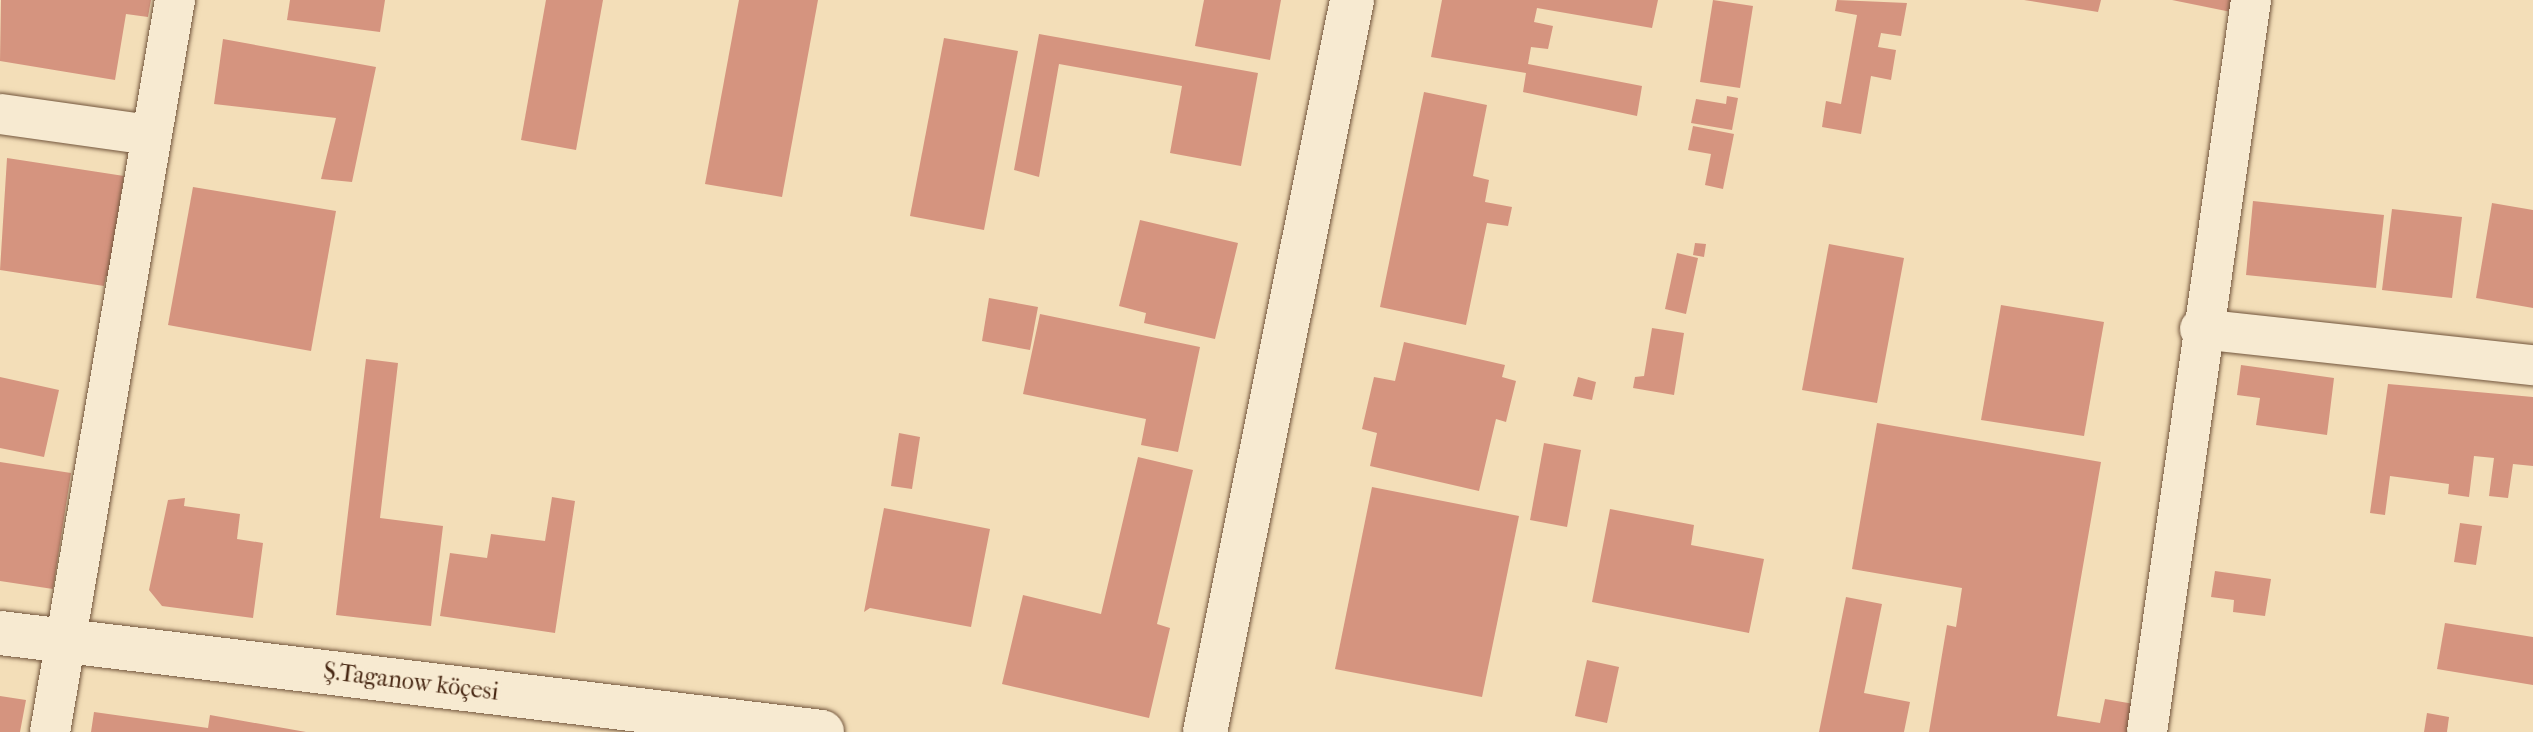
<!DOCTYPE html>
<meta charset="utf-8">
<style>
body{margin:0}
#map{position:relative;width:2533px;height:732px;overflow:hidden;background:#f3deb8;font-family:"IM FELL French Canon",serif}
div>[style]{position:absolute}
[style*='--x']{left:calc(var(--x)*1px);top:calc(var(--y)*1px);width:calc(var(--w)*1px);rotate:calc(var(--a)*1deg)}
.building>*{inset:0;background:#d5947f}
.roads{filter:drop-shadow(0 0 2px #72553c) drop-shadow(0 0 2px #72553c)}
.street>*{height:40px;margin:-20px;padding:0 20px;transform-origin:20px;border-radius:20px;background:#f7ead1}
.secondary>*{height:44px;margin:-22px;padding:0 22px;transform-origin:22px;border-radius:22px;background:#f7ead1}
span{translate:-50% -50%;white-space:nowrap;text-align:center;line-height:1.15;-webkit-text-stroke:6px #f7ead1;paint-order:stroke}
.street-label{font-size:24px;color:#472713}
</style>
<div id="map">
<div class="building">
<div style="clip-path:polygon(1px 0,151px 0,148px 17px,126px 14px,115px 80px,0 61px)"></div>
<div style="clip-path:polygon(290px 0,385px 0,380px 32px,287px 20px)"></div>
<div style="clip-path:polygon(546px 0,603px 0,576px 150px,521px 140px)"></div>
<div style="clip-path:polygon(739px 0,818px 0,782px 197px,705px 184px)"></div>
<div style="clip-path:polygon(1204px 0,1281px 0,1270px 60px,1195px 46px)"></div>
<div style="clip-path:polygon(1442px 0,1658px 0,1652px 28px,1537px 8px,1534px 22px,1553px 26px,1548px 49px,1531px 47px,1528px 64px,1642px 86px,1637px 116px,1523px 92px,1526px 73px,1431px 57px)"></div>
<div style="clip-path:polygon(1713px 0,1753px 6px,1740px 88px,1700px 82px)"></div>
<div style="clip-path:polygon(1837px 0,1907px 3px,1901px 36px,1881px 33px,1878px 47px,1896px 50px,1891px 80px,1871px 76px,1861px 134px,1822px 127px,1826px 101px,1841px 104px,1857px 15px,1835px 11px)"></div>
<div style="clip-path:polygon(2024px 0,2101px 0,2098px 12px)"></div>
<div style="clip-path:polygon(2172px 0,2233px 0,2231px 12px)"></div>
<div style="clip-path:polygon(1039px 34px,1258px 73px,1241px 166px,1170px 153px,1182px 86px,1059px 64px,1039px 177px,1014px 170px)"></div>
<div style="clip-path:polygon(944px 38px,1018px 51px,984px 230px,910px 216px)"></div>
<div style="clip-path:polygon(223px 39px,376px 67px,352px 182px,321px 179px,336px 118px,214px 104px)"></div>
<div style="clip-path:polygon(1424px 92px,1487px 105px,1473px 176px,1489px 180px,1485px 202px,1512px 207px,1508px 226px,1487px 223px,1466px 325px,1380px 307px)"></div>
<div style="clip-path:polygon(1727px 96px,1738px 98px,1732px 130px,1691px 123px,1696px 99px,1726px 104px)"></div>
<div style="clip-path:polygon(1693px 126px,1734px 134px,1723px 189px,1705px 185px,1711px 154px,1688px 150px)"></div>
<div style="clip-path:polygon(7px 158px,124px 176px,114px 239px,128px 242px,122px 279px,106px 276px,104px 286px,0 270px)"></div>
<div style="clip-path:polygon(193px 187px,336px 211px,311px 351px,168px 325px)"></div>
<div style="clip-path:polygon(2253px 201px,2384px 215px,2376px 288px,2246px 275px)"></div>
<div style="clip-path:polygon(2492px 203px,2533px 210px,2533px 308px,2476px 298px)"></div>
<div style="clip-path:polygon(2392px 209px,2462px 217px,2452px 298px,2382px 290px)"></div>
<div style="clip-path:polygon(1140px 220px,1238px 243px,1215px 339px,1144px 323px,1146px 313px,1119px 306px)"></div>
<div style="clip-path:polygon(1695px 243px,1706px 244px,1704px 257px,1693px 255px)"></div>
<div style="clip-path:polygon(1829px 244px,1904px 258px,1877px 403px,1802px 390px)"></div>
<div style="clip-path:polygon(1677px 253px,1698px 258px,1686px 314px,1665px 309px)"></div>
<div style="clip-path:polygon(989px 298px,1038px 307px,1030px 350px,982px 341px)"></div>
<div style="clip-path:polygon(2001px 305px,2104px 322px,2084px 436px,1981px 420px)"></div>
<div style="clip-path:polygon(1040px 314px,1200px 347px,1178px 452px,1141px 445px,1146px 419px,1023px 394px)"></div>
<div style="clip-path:polygon(1652px 328px,1684px 333px,1674px 395px,1633px 388px,1635px 377px,1644px 376px)"></div>
<div style="clip-path:polygon(1404px 342px,1505px 365px,1502px 377px,1516px 381px,1506px 422px,1496px 419px,1479px 491px,1370px 466px,1377px 433px,1362px 429px,1374px 377px,1395px 381px)"></div>
<div style="clip-path:polygon(366px 359px,398px 363px,380px 518px,443px 526px,431px 626px,336px 615px)"></div>
<div style="clip-path:polygon(2241px 365px,2334px 378px,2327px 435px,2256px 425px,2260px 398px,2237px 395px)"></div>
<div style="clip-path:polygon(0 377px,59px 390px,44px 457px,0 448px)"></div>
<div style="clip-path:polygon(1578px 377px,1596px 382px,1592px 400px,1573px 396px)"></div>
<div style="clip-path:polygon(2388px 384px,2533px 397px,2533px 466px,2513px 464px,2508px 498px,2489px 496px,2494px 458px,2474px 456px,2469px 497px,2448px 494px,2449px 484px,2390px 476px,2385px 515px,2370px 513px)"></div>
<div style="clip-path:polygon(1877px 423px,2101px 462px,2057px 716px,2100px 723px,2105px 699px,2134px 704px,2129px 732px,1929px 732px,1947px 625px,1956px 627px,1962px 588px,1852px 569px)"></div>
<div style="clip-path:polygon(899px 433px,920px 437px,912px 489px,891px 486px)"></div>
<div style="clip-path:polygon(1544px 443px,1581px 450px,1567px 527px,1530px 520px)"></div>
<div style="clip-path:polygon(1138px 457px,1193px 470px,1157px 624px,1170px 628px,1149px 718px,1002px 684px,1023px 595px,1101px 614px)"></div>
<div style="clip-path:polygon(0 462px,71px 473px,53px 589px,0 581px)"></div>
<div style="clip-path:polygon(1372px 487px,1519px 516px,1482px 697px,1335px 669px)"></div>
<div style="clip-path:polygon(552px 497px,575px 501px,555px 633px,440px 616px,450px 553px,487px 558px,491px 534px,545px 541px)"></div>
<div style="clip-path:polygon(185px 498px,184px 506px,240px 514px,237px 539px,263px 543px,253px 618px,162px 606px,149px 590px,168px 500px)"></div>
<div style="clip-path:polygon(884px 508px,990px 529px,971px 627px,870px 608px,864px 612px)"></div>
<div style="clip-path:polygon(1610px 509px,1694px 525px,1691px 545px,1764px 559px,1749px 633px,1592px 602px)"></div>
<div style="clip-path:polygon(2460px 523px,2482px 526px,2476px 565px,2454px 562px)"></div>
<div style="clip-path:polygon(2215px 571px,2271px 579px,2265px 616px,2233px 612px,2234px 600px,2211px 597px)"></div>
<div style="clip-path:polygon(1846px 597px,1882px 604px,1864px 693px,1910px 702px,1904px 732px,1819px 732px)"></div>
<div style="clip-path:polygon(2445px 623px,2533px 637px,2533px 685px,2437px 669px)"></div>
<div style="clip-path:polygon(1587px 660px,1619px 667px,1607px 723px,1575px 716px)"></div>
<div style="clip-path:polygon(0 696px,26px 700px,20px 732px,0 732px)"></div>
<div style="clip-path:polygon(94px 712px,208px 728px,210px 715px,306px 732px,91px 732px)"></div>
<div style="clip-path:polygon(2427px 713px,2449px 717px,2447px 732px,2424px 732px)"></div>
</div>
<div class="roads">
<div class="street">
<div style="--x:0;--y:114;--w:151;--a:8"></div>
<div style="--x:2200;--y:329;--w:335;--a:6.2"></div>
<div style="--x:50;--y:732;--w:743;--a:-80.31"></div>
<div style="--x:2147;--y:732;--w:739;--a:-81.91"></div>
</div>
<div class="secondary">
<div style="--x:0;--y:633;--w:828;--a:6.87"></div>
<div style="--x:1205;--y:732;--w:747;--a:-78.64"></div>
</div>
</div>
<div class="street-label">
<span style="left:411px;top:682px;rotate:7deg">Ş.Taganow köçesi</span>
</div>
</div>
